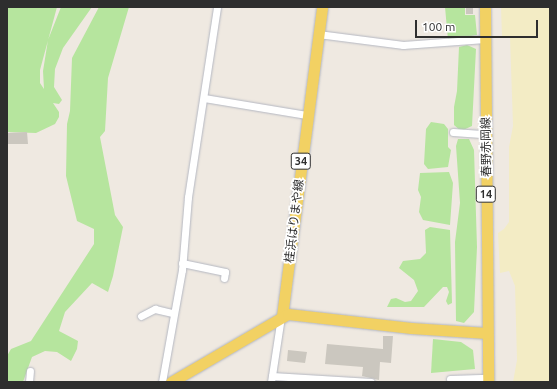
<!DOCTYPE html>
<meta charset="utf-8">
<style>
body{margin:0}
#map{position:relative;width:557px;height:389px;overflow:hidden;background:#efe9e1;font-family:Ubuntu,"Noto Sans JP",sans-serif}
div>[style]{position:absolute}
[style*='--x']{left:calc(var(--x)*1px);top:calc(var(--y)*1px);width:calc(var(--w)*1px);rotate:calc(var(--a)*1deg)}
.green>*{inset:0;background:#b6e59e}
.sand>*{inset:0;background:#f3ecc5}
.building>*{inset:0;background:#cbc7bf}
.roads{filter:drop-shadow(0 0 1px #b4b7c1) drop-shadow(0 0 1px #b4b7c1)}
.minor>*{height:7px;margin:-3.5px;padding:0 3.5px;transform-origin:3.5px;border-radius:3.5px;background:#fff}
.primary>*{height:11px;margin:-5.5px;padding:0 5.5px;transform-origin:5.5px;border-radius:5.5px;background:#f2d163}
span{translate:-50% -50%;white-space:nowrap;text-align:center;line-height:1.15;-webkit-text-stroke:3.5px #fff;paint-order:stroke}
.shield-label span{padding:1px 3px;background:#fff;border:1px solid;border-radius:3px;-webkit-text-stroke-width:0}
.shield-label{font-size:11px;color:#2e2e2e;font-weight:700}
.street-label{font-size:12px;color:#2e2e2e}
.frame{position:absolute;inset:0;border:8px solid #2e2e2e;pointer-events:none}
.scale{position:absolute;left:415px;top:20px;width:123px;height:18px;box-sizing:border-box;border:2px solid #2e2e2e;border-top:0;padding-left:5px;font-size:12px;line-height:14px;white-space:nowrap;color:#2e2e2e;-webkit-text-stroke:3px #fff;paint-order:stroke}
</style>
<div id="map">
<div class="green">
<div style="clip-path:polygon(7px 7px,57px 7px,40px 70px,40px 83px,44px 89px,43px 71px,48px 40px,61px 7px,92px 7px,63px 48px,55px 69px,54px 87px,62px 100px,59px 104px,53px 103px,59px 112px,59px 117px,55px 124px,36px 133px,7px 132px)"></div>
<div style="clip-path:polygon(99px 7px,129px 7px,108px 78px,105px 131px,100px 137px,115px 215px,123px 227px,113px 276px,108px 292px,92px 283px,65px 312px,59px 331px,78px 341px,77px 349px,71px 361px,57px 352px,45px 351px,32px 357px,23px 382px,7px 382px,7px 356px,11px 349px,31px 341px,94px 244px,94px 229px,77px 221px,66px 176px,67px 124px,70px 111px,72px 58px)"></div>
<div style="clip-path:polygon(445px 7px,465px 7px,465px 15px,475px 15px,477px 35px,448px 40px)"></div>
<div style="clip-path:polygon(467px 45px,476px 49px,472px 126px,461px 131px,454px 125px,454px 107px,457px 91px,459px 47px)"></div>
<div style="clip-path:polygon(431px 122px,444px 124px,448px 129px,448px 147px,451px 150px,448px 167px,428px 169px,424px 164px,426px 129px)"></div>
<div style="clip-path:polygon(458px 139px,469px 139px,474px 150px,477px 247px,474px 312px,464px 323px,456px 321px,455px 242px,460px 203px,456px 146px)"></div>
<div style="clip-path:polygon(449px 172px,453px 183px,450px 225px,423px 220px,419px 212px,421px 197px,418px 190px,420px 173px)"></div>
<div style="clip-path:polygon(430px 227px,450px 230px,452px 303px,448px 305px,446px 301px,449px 292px,447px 287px,443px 287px,424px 307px,387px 307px,391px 299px,396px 298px,405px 302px,411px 301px,418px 291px,414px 280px,399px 268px,403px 261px,420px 259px,426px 253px,425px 230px)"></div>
<div style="clip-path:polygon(433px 339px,461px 342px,473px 350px,475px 369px,431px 373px)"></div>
</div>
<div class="sand">
<div style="clip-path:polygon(501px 7px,550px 7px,550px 382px,513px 382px,517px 360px,515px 286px,509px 271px,500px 273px,498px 233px,504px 229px,509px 222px,509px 147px,513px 126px,510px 37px,502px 37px)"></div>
</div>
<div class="building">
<div style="clip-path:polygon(466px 7px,473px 7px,473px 14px,466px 14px)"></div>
<div style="clip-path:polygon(27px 132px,28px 144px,7px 144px,7px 133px)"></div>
<div style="clip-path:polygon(383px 336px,393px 336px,391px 363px,380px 362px,379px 380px,362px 376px,363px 367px,325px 364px,327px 344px,383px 349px)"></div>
<div style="clip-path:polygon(288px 350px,307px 352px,305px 363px,287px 361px)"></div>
</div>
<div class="roads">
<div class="minor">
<div style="--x:318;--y:34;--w:86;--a:7.4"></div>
<div style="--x:403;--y:45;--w:82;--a:-4.2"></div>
<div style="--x:204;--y:98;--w:104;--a:9.4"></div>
<div style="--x:453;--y:132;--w:32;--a:4"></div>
<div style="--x:182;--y:263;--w:44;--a:11.8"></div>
<div style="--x:225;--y:272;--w:6;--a:99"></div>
<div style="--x:141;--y:316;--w:16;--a:-27"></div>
<div style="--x:155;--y:309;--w:18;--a:13"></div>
<div style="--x:272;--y:376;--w:99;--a:3.5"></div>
<div style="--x:450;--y:379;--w:38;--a:-2"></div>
<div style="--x:29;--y:382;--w:11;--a:-85"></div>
<div style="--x:162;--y:382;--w:114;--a:-79.9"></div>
<div style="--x:182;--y:270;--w:73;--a:-85.3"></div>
<div style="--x:188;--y:197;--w:192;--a:-81.3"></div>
<div style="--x:271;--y:382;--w:66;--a:-81.3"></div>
</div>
<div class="primary">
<div style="--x:485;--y:7;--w:375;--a:89.5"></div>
<div style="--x:282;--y:316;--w:312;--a:-82.6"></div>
<div style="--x:171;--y:382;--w:135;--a:-30.2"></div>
<div style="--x:288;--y:314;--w:124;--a:6.5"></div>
<div style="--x:411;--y:328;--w:76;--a:3.8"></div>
</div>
</div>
<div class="shield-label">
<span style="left:301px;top:161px">34</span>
<span style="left:486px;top:194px">14</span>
</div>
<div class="street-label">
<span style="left:486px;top:147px;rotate:-91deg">春野赤岡線</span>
<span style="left:294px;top:221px;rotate:-83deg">桂浜はりまや線</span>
</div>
<div class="frame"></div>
<div class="scale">100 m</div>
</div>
